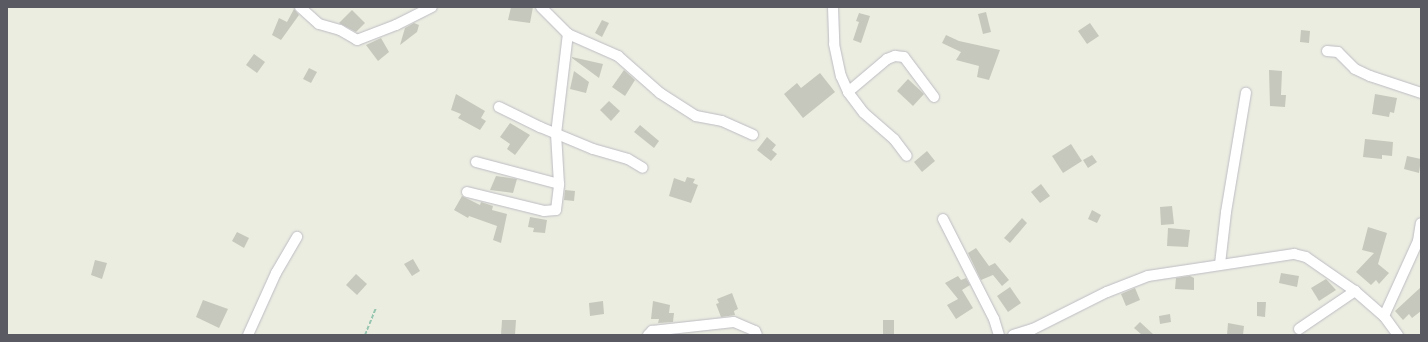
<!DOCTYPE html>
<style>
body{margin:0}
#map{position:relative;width:1428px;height:342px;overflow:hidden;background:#ecede1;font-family:Rubik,sans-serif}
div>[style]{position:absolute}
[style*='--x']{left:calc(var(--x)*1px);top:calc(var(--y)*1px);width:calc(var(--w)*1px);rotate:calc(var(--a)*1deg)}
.building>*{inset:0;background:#c7c8bd}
.path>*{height:2px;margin-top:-1px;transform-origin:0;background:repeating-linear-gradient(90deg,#96c5b0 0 4px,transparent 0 6px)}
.roads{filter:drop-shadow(0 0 1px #bcbcc3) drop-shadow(0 0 1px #bcbcc3)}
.minor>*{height:10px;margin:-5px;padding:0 5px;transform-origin:5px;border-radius:5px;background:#fff}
span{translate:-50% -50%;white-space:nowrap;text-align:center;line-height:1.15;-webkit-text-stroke:3px #fff;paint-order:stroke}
.frame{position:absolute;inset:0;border:8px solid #5a5b62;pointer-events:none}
</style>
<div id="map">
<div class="building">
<div style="clip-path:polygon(511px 7px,533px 7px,530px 23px,508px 20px)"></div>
<div style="clip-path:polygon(294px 9px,299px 15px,281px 40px,272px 35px,279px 18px,287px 22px)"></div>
<div style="clip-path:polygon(352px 10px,365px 23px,356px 32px,339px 23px)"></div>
<div style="clip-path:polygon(986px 12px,991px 32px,983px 34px,978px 14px)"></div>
<div style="clip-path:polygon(859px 13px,870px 16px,861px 43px,853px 40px,859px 22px,856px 21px)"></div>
<div style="clip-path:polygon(602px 20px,609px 23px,602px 37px,595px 33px)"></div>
<div style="clip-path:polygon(414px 23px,419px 25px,417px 32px,400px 45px,405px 28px)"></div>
<div style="clip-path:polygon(1090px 23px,1099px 36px,1087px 44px,1078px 31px)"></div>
<div style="clip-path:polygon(1301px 30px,1310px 31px,1309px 43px,1300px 42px)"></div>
<div style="clip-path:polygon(946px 35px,959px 41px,1000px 50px,989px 80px,977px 77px,979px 66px,956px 60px,961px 52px,942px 43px)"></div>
<div style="clip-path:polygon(381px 38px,389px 52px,378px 61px,366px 45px)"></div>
<div style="clip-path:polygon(254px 54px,265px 62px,257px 73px,246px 65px)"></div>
<div style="clip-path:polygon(572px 57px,603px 64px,599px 78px,572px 58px)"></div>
<div style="clip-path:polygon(309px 68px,317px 72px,311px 83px,303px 79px)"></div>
<div style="clip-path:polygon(624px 70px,635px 80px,625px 96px,612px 87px)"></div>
<div style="clip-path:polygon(1269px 70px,1282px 71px,1281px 95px,1286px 95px,1285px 107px,1270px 106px)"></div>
<div style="clip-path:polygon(574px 71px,589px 82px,586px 93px,570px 89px)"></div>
<div style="clip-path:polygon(820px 73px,835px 92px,803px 118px,784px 94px,797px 83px,801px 88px)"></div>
<div style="clip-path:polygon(908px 79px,924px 94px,913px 106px,897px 91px)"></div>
<div style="clip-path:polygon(456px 94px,485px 111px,481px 118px,486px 121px,480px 130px,458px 118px,461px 114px,451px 110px)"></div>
<div style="clip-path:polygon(1375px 94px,1397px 98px,1394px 113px,1390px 112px,1389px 117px,1372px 114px)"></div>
<div style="clip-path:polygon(609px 101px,620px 111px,611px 121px,600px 110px)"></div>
<div style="clip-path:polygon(510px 123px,530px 135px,515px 155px,507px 149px,510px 144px,500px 137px)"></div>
<div style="clip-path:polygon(640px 125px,659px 141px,654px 148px,634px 132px)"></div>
<div style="clip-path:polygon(767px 137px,776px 145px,772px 150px,777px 154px,771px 161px,757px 150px)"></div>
<div style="clip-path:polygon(1365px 139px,1393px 142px,1392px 156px,1382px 155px,1382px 159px,1363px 157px)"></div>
<div style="clip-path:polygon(1071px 144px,1082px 161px,1063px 173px,1052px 156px)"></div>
<div style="clip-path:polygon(927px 151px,935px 161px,922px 172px,914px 162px)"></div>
<div style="clip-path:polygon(1092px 155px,1097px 162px,1088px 168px,1083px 160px)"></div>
<div style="clip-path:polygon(1407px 156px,1421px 159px,1419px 173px,1404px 169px)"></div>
<div style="clip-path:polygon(496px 176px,517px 179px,513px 193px,490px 190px)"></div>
<div style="clip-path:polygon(687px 177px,695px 179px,693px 183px,698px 185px,691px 203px,669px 196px,674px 178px,685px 182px)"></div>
<div style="clip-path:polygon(1041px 184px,1050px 196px,1040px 203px,1031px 192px)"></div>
<div style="clip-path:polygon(565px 190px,575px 191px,574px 201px,564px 200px)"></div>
<div style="clip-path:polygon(462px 196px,480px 205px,481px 202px,493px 206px,492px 210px,507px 214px,501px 243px,493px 240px,497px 226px,469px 216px,468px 218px,454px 210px)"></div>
<div style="clip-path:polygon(1172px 206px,1174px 224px,1161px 225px,1160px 207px)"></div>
<div style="clip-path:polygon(1092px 210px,1101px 215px,1097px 223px,1088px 219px)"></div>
<div style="clip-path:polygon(530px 217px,547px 220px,545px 233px,533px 232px,534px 228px,528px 227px)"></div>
<div style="clip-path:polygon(1022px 218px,1027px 223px,1010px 243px,1004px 238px)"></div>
<div style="clip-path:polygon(1368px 227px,1387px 233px,1378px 264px,1389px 273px,1379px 284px,1376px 280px,1371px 285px,1356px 272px,1374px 253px,1362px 250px)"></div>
<div style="clip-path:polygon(1168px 228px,1190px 230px,1188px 247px,1167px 246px)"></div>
<div style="clip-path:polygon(237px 232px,249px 238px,244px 248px,232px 241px)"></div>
<div style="clip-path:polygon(976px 248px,989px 266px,995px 263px,1009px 280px,1002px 286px,993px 275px,981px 280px,968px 253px)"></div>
<div style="clip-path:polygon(413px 259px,420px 271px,412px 276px,404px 264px)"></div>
<div style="clip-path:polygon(95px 260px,107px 263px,102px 279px,91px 275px)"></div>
<div style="clip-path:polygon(1281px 273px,1299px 276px,1297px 287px,1279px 283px)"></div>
<div style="clip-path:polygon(356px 274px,367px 284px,357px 295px,346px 285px)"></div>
<div style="clip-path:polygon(958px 276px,961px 280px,966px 278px,970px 285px,962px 290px,973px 308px,956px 319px,947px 305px,958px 299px,945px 283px)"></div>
<div style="clip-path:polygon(1190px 276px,1194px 278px,1194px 290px,1175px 289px,1176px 278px)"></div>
<div style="clip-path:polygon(1326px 279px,1336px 290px,1319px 301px,1311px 288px)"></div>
<div style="clip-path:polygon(1010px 287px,1021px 303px,1008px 312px,997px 296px)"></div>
<div style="clip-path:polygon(1421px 287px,1421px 311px,1412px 318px,1409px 314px,1403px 320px,1395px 311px)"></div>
<div style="clip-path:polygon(1135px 288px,1140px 300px,1126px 306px,1121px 294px)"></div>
<div style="clip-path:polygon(732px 293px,738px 309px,734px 311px,735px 315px,721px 317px,716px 304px,719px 303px,717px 299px)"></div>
<div style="clip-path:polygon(203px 300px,228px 309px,219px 328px,196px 317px)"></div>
<div style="clip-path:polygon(603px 301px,604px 314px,590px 316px,589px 303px)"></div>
<div style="clip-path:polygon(653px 301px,670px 305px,669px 313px,674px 313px,673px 322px,658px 323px,659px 319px,651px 319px)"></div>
<div style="clip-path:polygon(1257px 302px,1266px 302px,1265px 317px,1257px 316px)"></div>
<div style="clip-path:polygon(1170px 314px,1171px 322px,1160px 324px,1159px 316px)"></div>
<div style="clip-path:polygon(502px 320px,516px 320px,515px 335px,501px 335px)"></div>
<div style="clip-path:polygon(883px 320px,894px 320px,894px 335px,883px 335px)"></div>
<div style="clip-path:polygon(1140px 322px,1154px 335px,1142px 335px,1134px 328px)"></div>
<div style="clip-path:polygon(1228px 323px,1244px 326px,1243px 335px,1227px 335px)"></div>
</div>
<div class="path">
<div style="--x:365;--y:335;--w:29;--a:-68"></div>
</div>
<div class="roads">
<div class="minor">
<div style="--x:300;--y:7;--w:25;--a:42"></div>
<div style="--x:319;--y:24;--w:22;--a:16"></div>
<div style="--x:340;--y:30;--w:20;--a:30"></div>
<div style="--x:357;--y:40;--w:42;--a:-21"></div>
<div style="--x:396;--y:25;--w:40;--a:-26.6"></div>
<div style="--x:541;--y:7;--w:38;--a:45"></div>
<div style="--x:568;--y:34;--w:55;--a:23.7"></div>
<div style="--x:618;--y:56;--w:56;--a:41.4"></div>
<div style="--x:660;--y:93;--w:43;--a:32.6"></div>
<div style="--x:696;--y:116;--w:26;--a:11"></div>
<div style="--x:722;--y:121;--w:34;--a:24"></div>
<div style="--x:833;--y:7;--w:37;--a:88"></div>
<div style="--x:834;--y:44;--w:33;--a:78"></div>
<div style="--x:841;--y:76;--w:17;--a:66"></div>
<div style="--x:848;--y:92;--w:26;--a:53"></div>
<div style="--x:864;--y:113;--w:40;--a:41"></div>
<div style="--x:894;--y:139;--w:21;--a:53"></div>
<div style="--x:1327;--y:51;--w:11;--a:5"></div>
<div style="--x:1338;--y:52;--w:24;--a:45"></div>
<div style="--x:1355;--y:69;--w:17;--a:25"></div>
<div style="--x:1370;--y:76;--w:54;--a:18.4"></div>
<div style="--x:848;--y:92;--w:51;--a:-40.2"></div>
<div style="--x:887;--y:59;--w:9;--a:-21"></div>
<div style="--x:895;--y:56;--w:9;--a:6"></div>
<div style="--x:904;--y:57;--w:50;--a:53.1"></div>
<div style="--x:499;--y:107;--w:46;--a:26"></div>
<div style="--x:540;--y:127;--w:57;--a:22.5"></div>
<div style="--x:593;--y:149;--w:36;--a:16"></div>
<div style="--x:628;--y:159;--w:17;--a:31"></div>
<div style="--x:476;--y:162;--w:86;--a:14.8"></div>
<div style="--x:467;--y:192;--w:79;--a:13.9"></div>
<div style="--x:544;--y:211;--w:12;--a:-5"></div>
<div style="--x:556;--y:210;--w:26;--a:-83"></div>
<div style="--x:559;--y:184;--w:50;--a:-93.4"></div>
<div style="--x:556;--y:134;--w:101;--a:-83.2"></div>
<div style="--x:943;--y:219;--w:112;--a:63"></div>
<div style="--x:994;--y:319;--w:17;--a:73"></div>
<div style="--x:1220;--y:264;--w:52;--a:-83.4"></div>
<div style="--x:1226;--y:212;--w:121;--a:-80.5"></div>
<div style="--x:1384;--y:316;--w:82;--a:-65.6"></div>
<div style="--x:1418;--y:241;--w:18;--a:-81"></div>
<div style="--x:1299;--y:329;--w:68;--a:-34.2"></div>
<div style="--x:248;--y:335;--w:68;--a:-65.7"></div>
<div style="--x:276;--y:273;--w:42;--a:-59.7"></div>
<div style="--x:648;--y:335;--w:6;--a:-45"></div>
<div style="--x:652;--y:331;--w:82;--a:-6.3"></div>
<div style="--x:734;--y:322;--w:23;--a:23"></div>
<div style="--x:755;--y:331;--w:4;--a:63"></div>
<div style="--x:1013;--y:335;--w:21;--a:-17"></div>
<div style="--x:1033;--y:329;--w:83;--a:-26.6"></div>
<div style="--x:1107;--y:292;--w:44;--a:-21.3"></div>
<div style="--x:1148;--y:276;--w:148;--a:-8.6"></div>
<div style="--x:1294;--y:254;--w:12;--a:14"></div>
<div style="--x:1306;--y:257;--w:60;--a:34.8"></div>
<div style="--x:1355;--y:291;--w:38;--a:41"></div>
<div style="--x:1384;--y:316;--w:24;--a:54"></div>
</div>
</div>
<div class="frame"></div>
</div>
